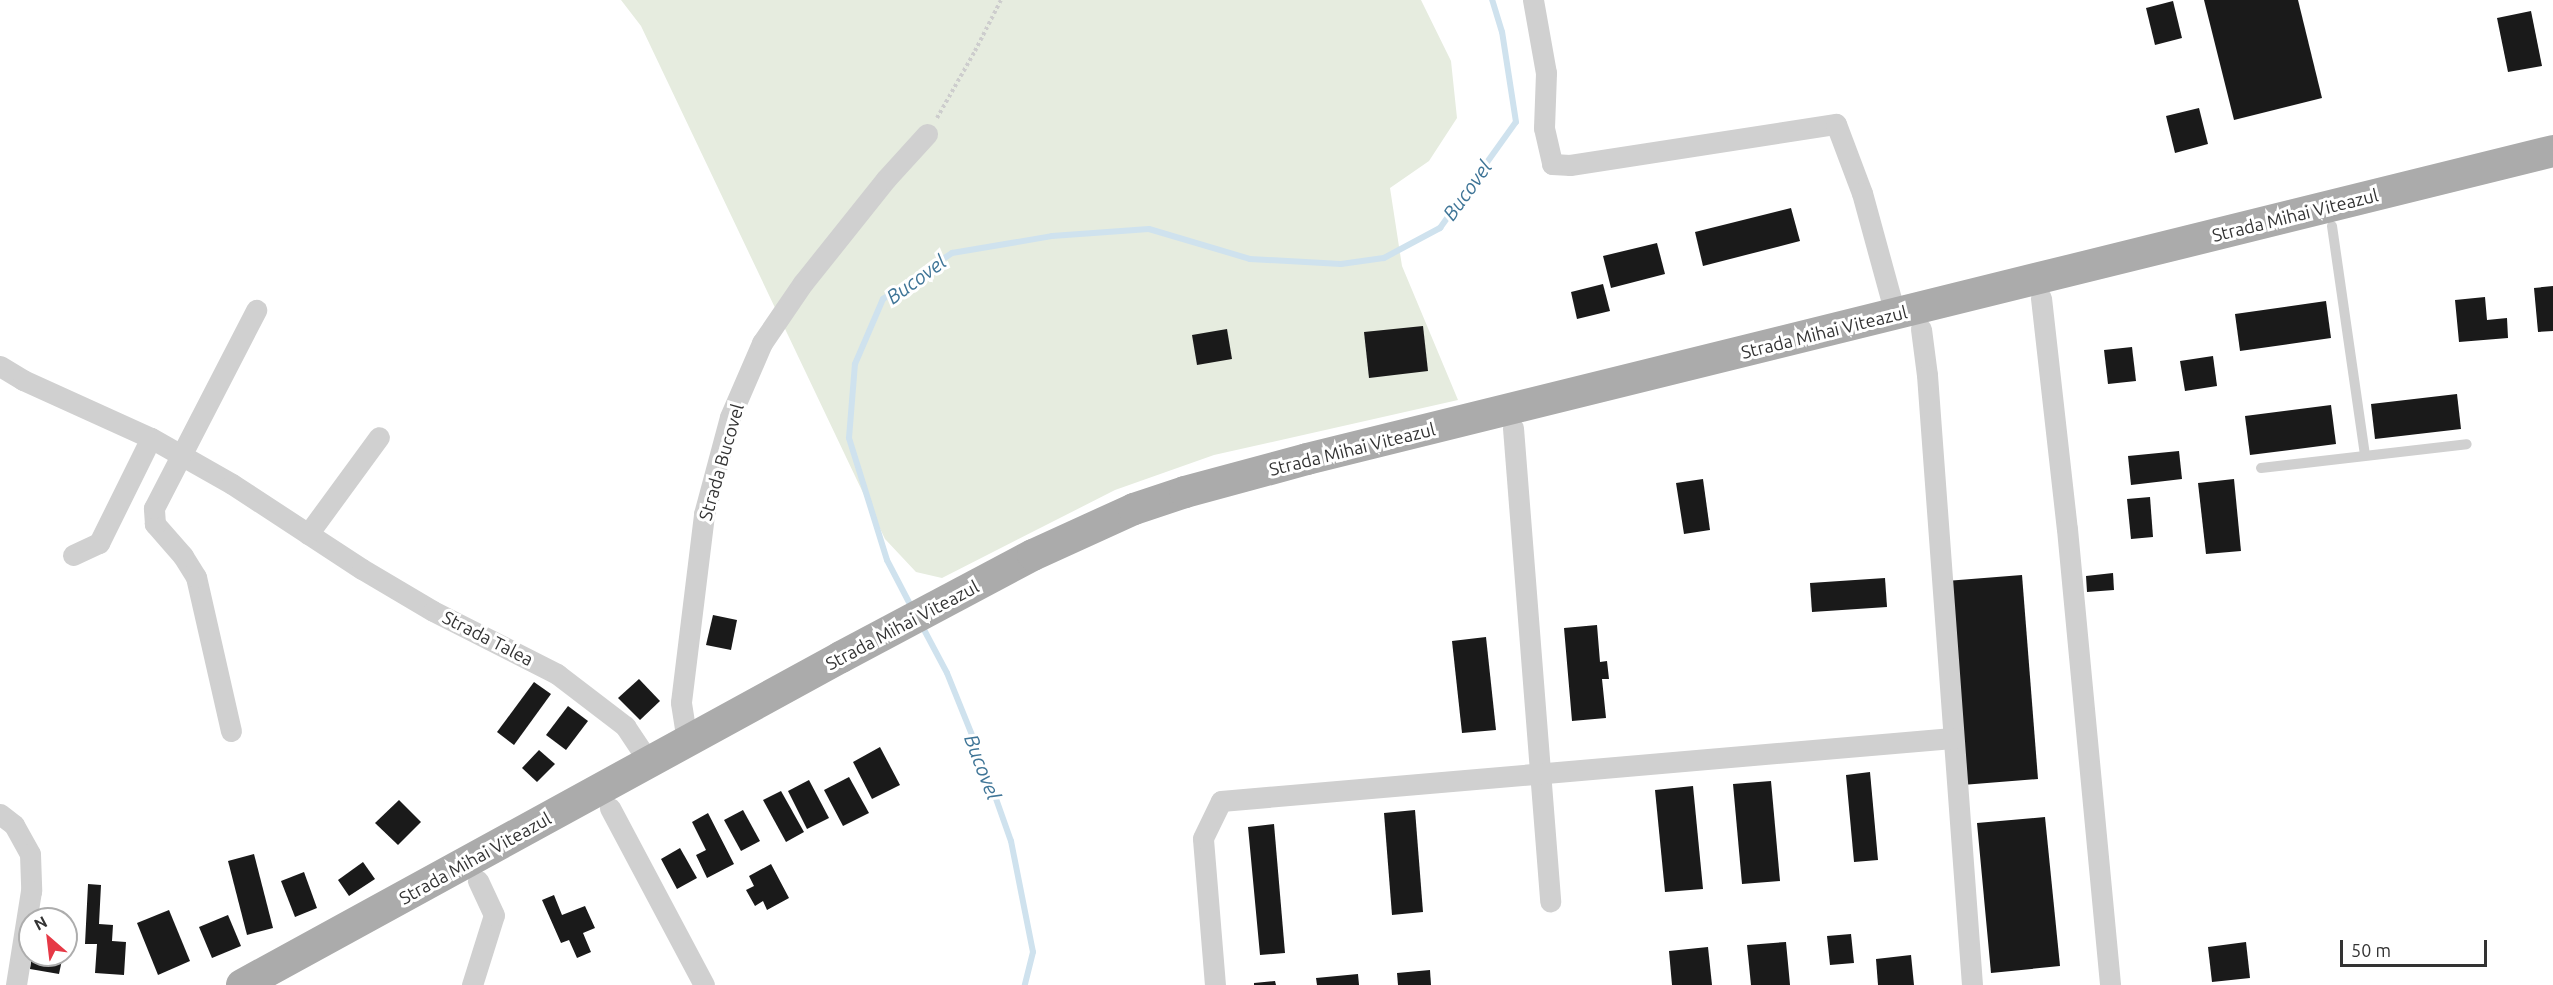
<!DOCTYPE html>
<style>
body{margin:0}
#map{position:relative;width:2553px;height:985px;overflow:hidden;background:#fff;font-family:Ubuntu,sans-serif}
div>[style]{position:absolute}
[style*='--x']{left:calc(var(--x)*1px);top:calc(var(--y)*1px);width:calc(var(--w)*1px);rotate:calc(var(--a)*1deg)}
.green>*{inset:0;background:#e6ecdf}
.stream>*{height:6px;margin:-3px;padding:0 3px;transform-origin:3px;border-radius:3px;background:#cfe2ee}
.building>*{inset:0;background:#1a1a1a}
.path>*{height:4px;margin-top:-2px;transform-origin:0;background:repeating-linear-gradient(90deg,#cdcdcd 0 3px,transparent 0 6px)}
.lane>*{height:10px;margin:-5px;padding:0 5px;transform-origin:5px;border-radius:5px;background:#d0d0d0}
.street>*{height:21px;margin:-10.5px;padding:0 10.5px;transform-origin:10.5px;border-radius:10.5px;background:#d0d0d0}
.primary>*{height:32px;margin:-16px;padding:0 16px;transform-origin:16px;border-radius:16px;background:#ababab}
span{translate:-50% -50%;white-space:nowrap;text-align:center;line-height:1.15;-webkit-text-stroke:6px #fff;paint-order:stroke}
.street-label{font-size:18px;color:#333}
.water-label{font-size:20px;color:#3f7597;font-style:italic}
.north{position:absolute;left:18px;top:907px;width:60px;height:60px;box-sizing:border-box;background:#fff;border:2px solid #adadad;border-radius:50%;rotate:332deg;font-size:16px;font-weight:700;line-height:24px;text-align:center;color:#333}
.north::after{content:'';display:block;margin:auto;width:21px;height:27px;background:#e63946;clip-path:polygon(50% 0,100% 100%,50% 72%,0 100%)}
.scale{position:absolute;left:2340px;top:940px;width:147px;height:27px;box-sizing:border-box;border:3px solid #333;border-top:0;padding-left:8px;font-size:18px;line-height:21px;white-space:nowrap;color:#333;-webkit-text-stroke:4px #fff;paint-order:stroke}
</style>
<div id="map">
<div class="green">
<div style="clip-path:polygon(621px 0,1421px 0,1451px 61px,1457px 118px,1429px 161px,1390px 188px,1402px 266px,1458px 400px,1214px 455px,1115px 490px,942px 578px,916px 572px,885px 539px,641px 26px)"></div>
</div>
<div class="stream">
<div style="--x:913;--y:610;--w:56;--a:-117.5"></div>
<div style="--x:887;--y:560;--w:128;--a:-107.3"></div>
<div style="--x:849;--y:438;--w:74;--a:-85.4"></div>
<div style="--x:855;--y:364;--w:71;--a:-66.7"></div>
<div style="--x:883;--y:299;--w:83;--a:-33.7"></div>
<div style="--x:952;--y:253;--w:101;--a:-9.6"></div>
<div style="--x:1052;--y:236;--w:97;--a:-4.1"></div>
<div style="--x:1149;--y:229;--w:105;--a:16.5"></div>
<div style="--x:1250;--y:259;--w:91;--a:3.1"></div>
<div style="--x:1341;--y:264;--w:43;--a:-7.9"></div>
<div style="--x:1384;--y:258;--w:64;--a:-28.2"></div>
<div style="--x:1440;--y:228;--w:130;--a:-54.4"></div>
<div style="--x:1516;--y:122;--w:91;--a:-98.8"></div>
<div style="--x:1502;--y:32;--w:34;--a:-107"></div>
<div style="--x:921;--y:624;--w:55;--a:62"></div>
<div style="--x:947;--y:673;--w:96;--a:68"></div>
<div style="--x:983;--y:762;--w:84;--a:70.5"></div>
<div style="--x:1011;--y:841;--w:113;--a:78.8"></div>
<div style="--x:1033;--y:952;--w:34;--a:104"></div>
</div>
<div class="building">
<div style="clip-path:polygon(2204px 0,2298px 0,2322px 98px,2234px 120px)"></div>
<div style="clip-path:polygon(2173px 1px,2182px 38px,2155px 45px,2146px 8px)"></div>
<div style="clip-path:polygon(2531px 11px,2542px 66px,2508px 72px,2497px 18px)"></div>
<div style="clip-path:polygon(2199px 108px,2208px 144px,2175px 153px,2166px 116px)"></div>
<div style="clip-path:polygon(1791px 208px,1800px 241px,1703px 266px,1695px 232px)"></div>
<div style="clip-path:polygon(1657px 243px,1665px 274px,1611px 288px,1603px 256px)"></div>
<div style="clip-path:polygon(1603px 284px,1610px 311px,1577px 319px,1571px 292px)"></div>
<div style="clip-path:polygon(2553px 286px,2553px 331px,2538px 332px,2534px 288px)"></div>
<div style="clip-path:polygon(2485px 297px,2487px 320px,2507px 318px,2508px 338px,2459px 342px,2455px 300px)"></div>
<div style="clip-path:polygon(2326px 301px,2331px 338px,2240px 351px,2235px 314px)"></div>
<div style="clip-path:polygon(1423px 326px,1428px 371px,1369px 378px,1364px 332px)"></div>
<div style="clip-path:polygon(1227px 329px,1232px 359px,1197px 365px,1192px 335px)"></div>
<div style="clip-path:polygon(2132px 347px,2136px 381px,2108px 384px,2104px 350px)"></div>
<div style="clip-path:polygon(2213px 356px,2217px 386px,2185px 391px,2180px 361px)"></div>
<div style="clip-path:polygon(2457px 394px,2461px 429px,2375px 439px,2371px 404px)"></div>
<div style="clip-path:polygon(2331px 405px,2336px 444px,2250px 455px,2245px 416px)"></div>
<div style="clip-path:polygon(2179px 451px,2182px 479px,2131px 485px,2128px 456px)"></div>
<div style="clip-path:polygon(1703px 479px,1710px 530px,1684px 534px,1676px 483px)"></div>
<div style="clip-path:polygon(2234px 479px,2241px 551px,2206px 554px,2198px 483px)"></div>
<div style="clip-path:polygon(2150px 497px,2153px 537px,2131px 539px,2127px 499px)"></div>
<div style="clip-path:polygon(2113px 573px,2114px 590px,2087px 592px,2086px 576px)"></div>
<div style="clip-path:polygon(2022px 575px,2038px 779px,1962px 785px,1946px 581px)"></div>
<div style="clip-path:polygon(1885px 578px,1887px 607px,1812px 612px,1810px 583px)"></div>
<div style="clip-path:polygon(713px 615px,737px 620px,731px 650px,706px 645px)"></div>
<div style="clip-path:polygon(1597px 625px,1600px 662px,1607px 661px,1609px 679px,1602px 679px,1606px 718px,1572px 721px,1564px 628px)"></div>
<div style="clip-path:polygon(1486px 637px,1496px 730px,1462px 733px,1452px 641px)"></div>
<div style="clip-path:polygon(639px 679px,660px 701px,640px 720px,618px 698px)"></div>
<div style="clip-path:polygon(534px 682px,551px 694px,514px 745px,497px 732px)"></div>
<div style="clip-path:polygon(568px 706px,588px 721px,566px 750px,546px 735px)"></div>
<div style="clip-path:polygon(880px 747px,900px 785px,872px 799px,853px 762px)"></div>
<div style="clip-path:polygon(539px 750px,555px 764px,537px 782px,522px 768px)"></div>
<div style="clip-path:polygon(1870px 772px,1878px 860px,1854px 862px,1846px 775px)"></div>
<div style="clip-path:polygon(849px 777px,869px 813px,843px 826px,824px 790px)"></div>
<div style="clip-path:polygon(809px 780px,829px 818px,807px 829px,788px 791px)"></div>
<div style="clip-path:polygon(1771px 781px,1780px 881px,1742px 884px,1733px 784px)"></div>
<div style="clip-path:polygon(1693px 786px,1703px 889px,1665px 892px,1655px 790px)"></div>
<div style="clip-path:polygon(781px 791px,804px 832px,786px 842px,763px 800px)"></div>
<div style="clip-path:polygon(399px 800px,421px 822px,398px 845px,375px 823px)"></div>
<div style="clip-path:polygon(743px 810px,760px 841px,741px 851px,724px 820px)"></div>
<div style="clip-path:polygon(1415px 810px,1423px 912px,1392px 915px,1384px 813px)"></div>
<div style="clip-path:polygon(708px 813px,734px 864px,707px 878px,696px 855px,706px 850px,692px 822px)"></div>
<div style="clip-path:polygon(2045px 817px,2060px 966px,1991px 973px,1977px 823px)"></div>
<div style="clip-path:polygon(1274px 824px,1285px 953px,1260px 955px,1248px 827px)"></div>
<div style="clip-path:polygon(680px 848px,697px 878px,677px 889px,661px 859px)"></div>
<div style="clip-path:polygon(254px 854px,273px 928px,247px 935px,228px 861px)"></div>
<div style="clip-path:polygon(363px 862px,375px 879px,349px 896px,338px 880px)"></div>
<div style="clip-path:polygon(771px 864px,789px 898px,767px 910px,763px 901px,755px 906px,746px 890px,754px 886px,749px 876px)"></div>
<div style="clip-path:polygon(304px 872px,317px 908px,295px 917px,281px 881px)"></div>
<div style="clip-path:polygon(88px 884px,101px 885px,99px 924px,113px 925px,112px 941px,126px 942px,124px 975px,95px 973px,97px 944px,85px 944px)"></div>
<div style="clip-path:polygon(554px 895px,562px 915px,585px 906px,595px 928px,583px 933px,591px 952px,577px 958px,569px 940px,561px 943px,542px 900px)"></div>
<div style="clip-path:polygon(169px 910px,190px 961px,158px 975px,137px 923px)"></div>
<div style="clip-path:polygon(228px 915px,241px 946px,212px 958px,199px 927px)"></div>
<div style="clip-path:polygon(1851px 934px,1854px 963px,1830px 965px,1827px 936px)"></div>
<div style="clip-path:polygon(1786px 942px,1790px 985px,1751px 985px,1747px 945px)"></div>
<div style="clip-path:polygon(2246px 942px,2250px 978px,2212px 982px,2208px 947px)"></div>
<div style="clip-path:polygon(1708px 947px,1712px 985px,1672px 985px,1669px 951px)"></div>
<div style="clip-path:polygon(32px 955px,63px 955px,59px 974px,30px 969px)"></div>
<div style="clip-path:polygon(1911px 955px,1914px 985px,1878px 985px,1876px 959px)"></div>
<div style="clip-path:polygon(1430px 970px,1431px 985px,1398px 985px,1397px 973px)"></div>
<div style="clip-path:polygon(1358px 974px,1359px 985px,1317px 985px,1316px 978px)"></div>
<div style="clip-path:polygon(1275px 981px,1276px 985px,1254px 985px,1254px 983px)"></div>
</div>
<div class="path">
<div style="--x:937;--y:118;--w:77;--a:-60.4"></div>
<div style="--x:975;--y:51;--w:57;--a:-63"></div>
</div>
<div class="lane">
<div style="--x:2332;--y:226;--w:232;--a:81.8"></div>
<div style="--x:2261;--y:468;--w:207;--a:-6.6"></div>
</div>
<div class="street">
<div style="--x:1533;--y:0;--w:74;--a:79.9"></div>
<div style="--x:1546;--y:73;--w:55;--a:92.1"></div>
<div style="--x:1544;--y:128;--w:37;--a:77"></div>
<div style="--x:1552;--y:164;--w:18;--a:3"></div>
<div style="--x:1570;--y:165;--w:269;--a:-8.8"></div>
<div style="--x:1836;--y:124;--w:74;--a:69.4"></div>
<div style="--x:1862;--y:193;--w:125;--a:74.7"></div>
<div style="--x:2041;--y:298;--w:232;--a:83.6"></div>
<div style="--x:2067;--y:529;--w:458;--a:84.6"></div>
<div style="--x:1921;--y:329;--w:46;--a:82.6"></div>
<div style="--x:1927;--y:375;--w:612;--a:85.78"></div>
<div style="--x:0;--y:366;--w:27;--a:31"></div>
<div style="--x:23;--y:380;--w:141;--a:24.4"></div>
<div style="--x:151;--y:438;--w:93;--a:29.6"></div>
<div style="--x:232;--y:484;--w:155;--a:33.2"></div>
<div style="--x:362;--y:569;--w:82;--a:30.6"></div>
<div style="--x:433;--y:611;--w:139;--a:26.9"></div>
<div style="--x:557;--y:674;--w:86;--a:37.4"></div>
<div style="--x:625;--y:726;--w:43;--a:56.3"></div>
<div style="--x:1513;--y:428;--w:475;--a:85.5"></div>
<div style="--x:308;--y:534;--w:120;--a:-53.8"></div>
<div style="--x:73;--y:555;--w:29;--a:-25"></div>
<div style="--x:99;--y:543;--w:117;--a:-63.7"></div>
<div style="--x:231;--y:731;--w:158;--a:-102.8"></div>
<div style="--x:196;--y:577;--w:25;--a:-122"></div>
<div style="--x:183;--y:556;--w:43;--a:-131.2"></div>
<div style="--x:155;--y:524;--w:16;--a:-94"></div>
<div style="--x:154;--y:508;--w:223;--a:-62.7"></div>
<div style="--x:687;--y:741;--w:39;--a:-99"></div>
<div style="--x:681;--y:702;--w:189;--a:-83"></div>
<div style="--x:704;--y:514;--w:100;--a:-75"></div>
<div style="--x:730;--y:417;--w:81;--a:-66.6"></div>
<div style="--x:762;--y:343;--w:73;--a:-55.7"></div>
<div style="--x:803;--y:283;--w:133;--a:-51.4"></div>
<div style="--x:886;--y:179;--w:61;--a:-47.7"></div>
<div style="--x:610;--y:808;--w:200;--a:62"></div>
<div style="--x:0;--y:814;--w:18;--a:38"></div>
<div style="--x:14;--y:825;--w:33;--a:61"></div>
<div style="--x:30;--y:854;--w:37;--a:88"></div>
<div style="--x:31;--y:891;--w:95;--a:99.1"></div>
<div style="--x:472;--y:985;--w:73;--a:-72.6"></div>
<div style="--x:494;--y:915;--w:38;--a:-115"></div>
<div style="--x:1215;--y:985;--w:147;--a:-94.7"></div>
<div style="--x:1203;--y:838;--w:41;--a:-64.1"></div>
<div style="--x:1221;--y:801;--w:734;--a:-4.93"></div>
</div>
<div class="primary">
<div style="--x:242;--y:985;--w:683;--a:-28.7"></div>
<div style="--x:841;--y:657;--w:217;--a:-28"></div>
<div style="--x:1033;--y:555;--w:111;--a:-24.5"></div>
<div style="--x:1134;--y:509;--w:54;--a:-18.4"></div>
<div style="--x:1185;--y:492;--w:126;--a:-15.1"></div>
<div style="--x:1307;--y:459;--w:1284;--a:-13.88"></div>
</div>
<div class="street-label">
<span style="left:2295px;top:215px;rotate:-14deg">Strada Mihai Viteazul</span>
<span style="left:1824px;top:332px;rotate:-14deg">Strada Mihai Viteazul</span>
<span style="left:1352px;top:449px;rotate:-14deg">Strada Mihai Viteazul</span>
<span style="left:721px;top:462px;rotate:-74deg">Strada Bucovel</span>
<span style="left:902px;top:625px;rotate:-28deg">Strada Mihai Viteazul</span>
<span style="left:488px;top:638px;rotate:27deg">Strada Talea</span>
<span style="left:475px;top:858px;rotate:-29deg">Strada Mihai Viteazul</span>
</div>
<div class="water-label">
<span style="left:1467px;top:190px;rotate:-54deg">Bucovel</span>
<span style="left:916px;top:279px;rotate:-36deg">Bucovel</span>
<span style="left:983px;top:767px;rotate:69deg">Bucovel</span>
</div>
<div class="north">N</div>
<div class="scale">50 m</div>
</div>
